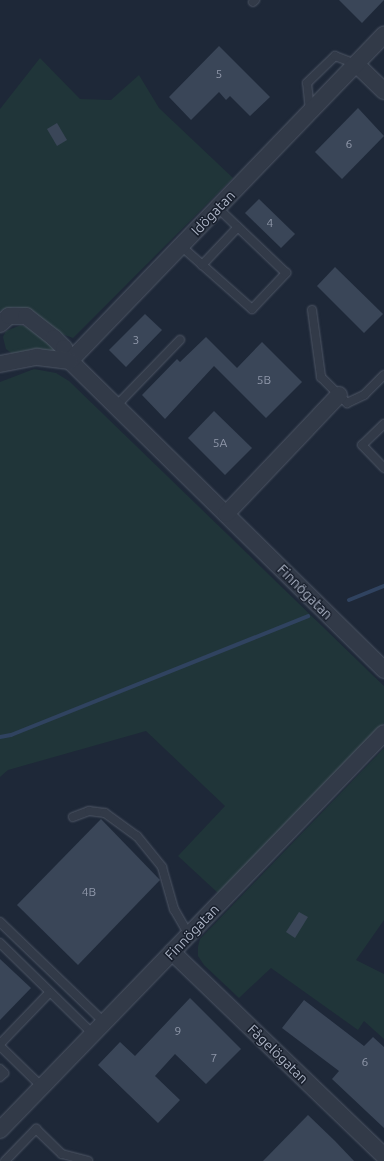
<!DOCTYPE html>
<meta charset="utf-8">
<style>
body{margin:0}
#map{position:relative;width:384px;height:1161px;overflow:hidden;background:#1e2838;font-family:Ubuntu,sans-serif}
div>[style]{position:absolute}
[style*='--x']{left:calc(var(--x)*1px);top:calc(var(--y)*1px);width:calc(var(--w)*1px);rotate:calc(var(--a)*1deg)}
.green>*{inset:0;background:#203539}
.stream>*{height:4px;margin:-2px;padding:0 2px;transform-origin:2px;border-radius:2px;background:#304360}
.building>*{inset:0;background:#3a4658}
.roads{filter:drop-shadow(0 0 1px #4f5766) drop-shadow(0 0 1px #4f5766)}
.service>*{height:8px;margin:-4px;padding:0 4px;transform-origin:4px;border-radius:4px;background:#323a48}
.minor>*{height:16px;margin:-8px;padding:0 8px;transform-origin:8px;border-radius:8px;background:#323a48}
span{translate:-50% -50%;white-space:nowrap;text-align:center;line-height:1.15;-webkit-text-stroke:3px #181f2c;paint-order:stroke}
.number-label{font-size:12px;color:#9098aa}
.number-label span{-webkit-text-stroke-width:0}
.street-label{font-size:14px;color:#acb4c5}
</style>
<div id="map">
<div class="green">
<div style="clip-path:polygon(40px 58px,80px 99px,111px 100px,139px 75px,159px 108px,233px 178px,73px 338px,59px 333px,30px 309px,14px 307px,0 311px,0 109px)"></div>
<div style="clip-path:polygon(21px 325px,30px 328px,58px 351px,12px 354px,6px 349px,3px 337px,6px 331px)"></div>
<div style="clip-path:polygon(34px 369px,56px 373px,69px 381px,384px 686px,384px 723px,219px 894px,178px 856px,225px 806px,146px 731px,8px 770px,0 777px,0 382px)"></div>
<div style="clip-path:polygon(384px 748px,384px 920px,356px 960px,384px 974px,384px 1039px,364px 1021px,358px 1030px,271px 968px,239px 998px,204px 965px,198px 956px,198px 947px,200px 939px)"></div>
</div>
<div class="stream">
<div style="--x:349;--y:600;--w:38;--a:-22"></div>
<div style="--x:0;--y:737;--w:11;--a:-10"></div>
<div style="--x:11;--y:735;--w:320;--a:-21.8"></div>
</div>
<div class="building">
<div style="clip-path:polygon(339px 0,384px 0,362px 23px)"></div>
<div style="clip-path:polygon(219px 46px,270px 97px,250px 116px,230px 96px,226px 100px,219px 92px,191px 120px,169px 97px)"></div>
<div style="clip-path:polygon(358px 108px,384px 136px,342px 179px,315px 152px)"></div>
<div style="clip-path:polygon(57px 123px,67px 140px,57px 146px,47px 129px)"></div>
<div style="clip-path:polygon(259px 199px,295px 234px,281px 248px,245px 213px)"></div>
<div style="clip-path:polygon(335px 267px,383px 314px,364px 333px,317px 286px)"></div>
<div style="clip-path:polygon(145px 314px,162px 330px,126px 367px,109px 350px)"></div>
<div style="clip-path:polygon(206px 337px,237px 368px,262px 342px,302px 382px,266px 418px,214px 366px,165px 419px,142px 395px,177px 359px,180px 362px)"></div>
<div style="clip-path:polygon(214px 411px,252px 448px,225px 475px,188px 438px)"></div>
<div style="clip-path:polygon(101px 819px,160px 880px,78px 965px,17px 905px)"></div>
<div style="clip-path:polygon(299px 912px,308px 917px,295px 938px,286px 932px)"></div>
<div style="clip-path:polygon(0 959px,31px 988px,0 1020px)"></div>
<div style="clip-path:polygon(190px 998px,241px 1049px,206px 1084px,175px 1054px,155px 1076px,180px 1100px,158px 1123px,98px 1065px,120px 1042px,135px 1056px)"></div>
<div style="clip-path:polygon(304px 1000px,364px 1046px,373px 1037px,384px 1047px,384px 1128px,332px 1079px,339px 1071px,282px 1028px)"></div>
<div style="clip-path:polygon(308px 1115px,335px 1141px,354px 1161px,263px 1161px)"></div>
</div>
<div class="roads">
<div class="service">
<div style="--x:253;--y:2;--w:3;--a:-45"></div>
<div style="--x:310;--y:111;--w:28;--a:-96"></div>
<div style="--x:307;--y:83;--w:39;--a:-44"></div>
<div style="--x:335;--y:56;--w:22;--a:21"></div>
<div style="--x:181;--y:246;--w:95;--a:41.6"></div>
<div style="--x:252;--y:309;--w:50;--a:-46.6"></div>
<div style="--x:286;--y:273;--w:94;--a:-136.3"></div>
<div style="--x:202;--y:265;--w:52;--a:-46.5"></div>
<div style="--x:312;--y:310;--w:68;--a:82.3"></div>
<div style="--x:321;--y:377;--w:37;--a:45"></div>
<div style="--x:347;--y:403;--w:19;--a:-25"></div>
<div style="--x:364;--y:395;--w:28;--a:-45"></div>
<div style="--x:116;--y:406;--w:92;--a:-45.9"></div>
<div style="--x:384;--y:424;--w:30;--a:136"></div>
<div style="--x:362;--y:445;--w:32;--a:46"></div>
<div style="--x:73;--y:817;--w:17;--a:-21"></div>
<div style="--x:89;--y:811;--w:16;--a:7"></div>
<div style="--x:105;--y:813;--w:39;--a:36"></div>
<div style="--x:137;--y:836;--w:40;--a:51"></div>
<div style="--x:162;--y:867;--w:44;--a:74.1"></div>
<div style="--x:174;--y:909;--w:30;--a:60"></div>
<div style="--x:0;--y:922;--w:144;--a:43.9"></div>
<div style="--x:0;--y:943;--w:130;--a:44.4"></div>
<div style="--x:0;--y:1044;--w:72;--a:-46.1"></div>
<div style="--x:0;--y:1046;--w:59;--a:44.3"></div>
<div style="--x:0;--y:1069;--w:6;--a:45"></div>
<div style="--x:4;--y:1073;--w:6;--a:135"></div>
<div style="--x:5;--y:1161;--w:45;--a:-45.9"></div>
<div style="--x:36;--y:1129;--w:36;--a:44"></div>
<div style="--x:62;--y:1154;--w:27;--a:15"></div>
</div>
<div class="minor">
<div style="--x:356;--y:64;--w:39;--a:44"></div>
<div style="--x:0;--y:324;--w:12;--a:-42"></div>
<div style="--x:9;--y:316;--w:17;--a:0"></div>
<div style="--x:26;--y:316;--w:36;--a:38"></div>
<div style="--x:54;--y:338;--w:14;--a:45"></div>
<div style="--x:64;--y:348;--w:14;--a:65"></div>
<div style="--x:70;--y:361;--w:441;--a:44.5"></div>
<div style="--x:70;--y:361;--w:453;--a:-46.1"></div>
<div style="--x:0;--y:364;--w:38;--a:-11"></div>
<div style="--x:37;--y:357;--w:33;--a:7"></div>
<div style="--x:226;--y:514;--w:164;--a:-46.5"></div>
<div style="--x:172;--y:952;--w:294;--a:43.9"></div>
<div style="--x:0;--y:1130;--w:552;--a:-45.95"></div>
</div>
</div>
<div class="number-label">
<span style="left:219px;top:74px">5</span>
<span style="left:349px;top:144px">6</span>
<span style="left:270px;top:223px">4</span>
<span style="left:136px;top:340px">3</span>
<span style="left:264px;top:380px">5B</span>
<span style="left:220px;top:443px">5A</span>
<span style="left:89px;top:892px">4B</span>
<span style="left:178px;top:1031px">9</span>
<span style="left:214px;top:1058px">7</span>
<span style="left:365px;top:1062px">6</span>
</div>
<div class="street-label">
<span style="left:213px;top:213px;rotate:-46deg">Idögatan</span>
<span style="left:305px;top:592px;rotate:45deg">Finnögatan</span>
<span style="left:192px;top:932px;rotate:-46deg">Finnögatan</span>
<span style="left:278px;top:1054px;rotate:44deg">Fågelögatan</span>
</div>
</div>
